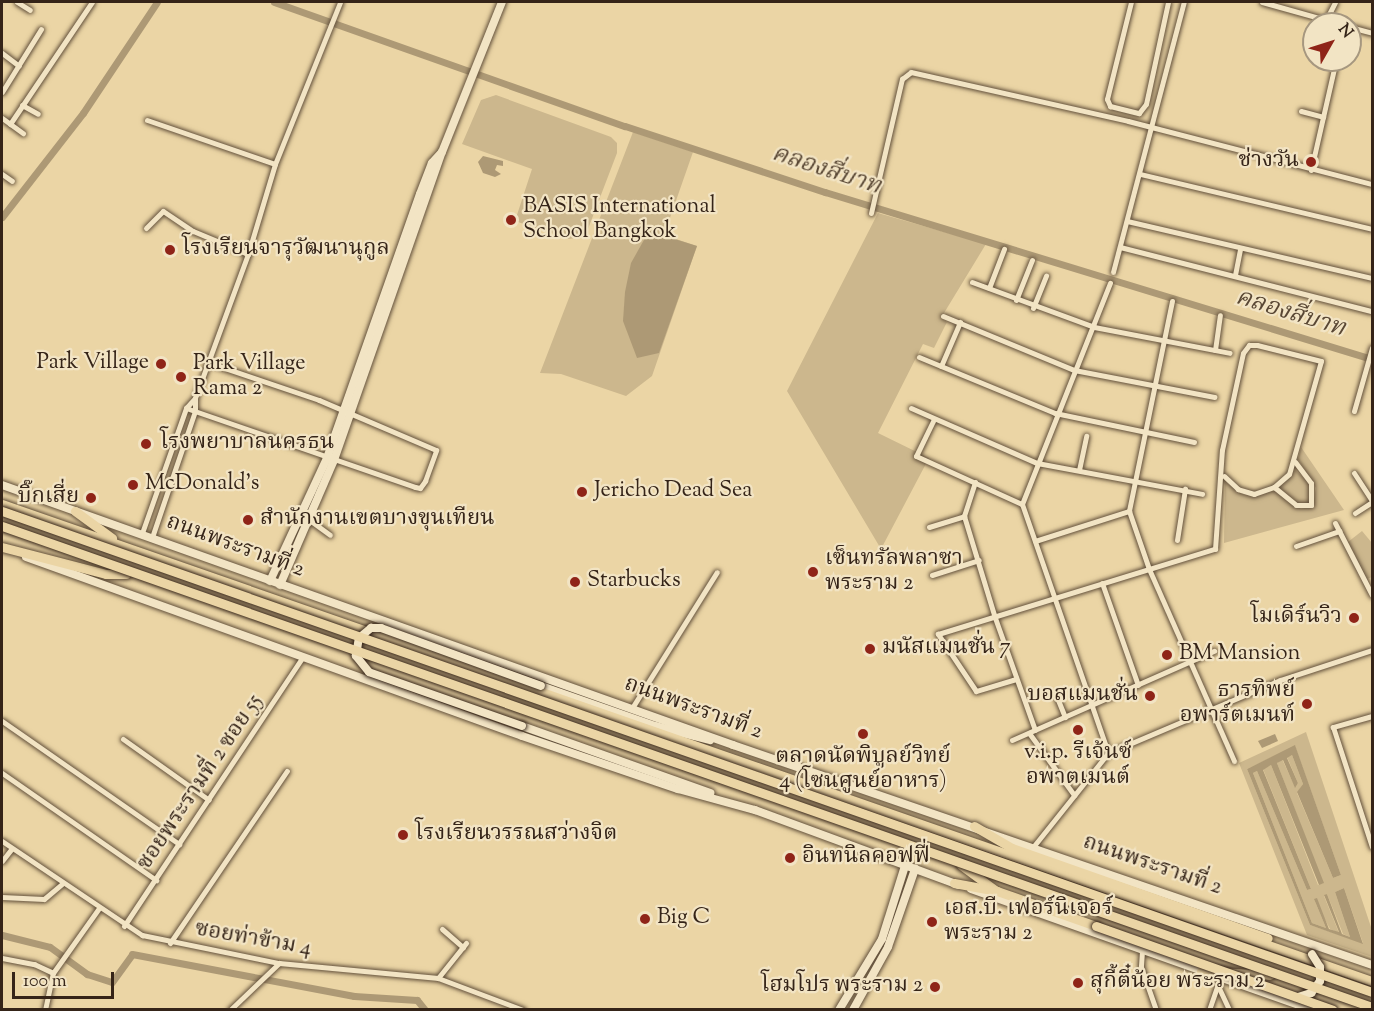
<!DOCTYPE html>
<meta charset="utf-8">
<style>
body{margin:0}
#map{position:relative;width:1374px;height:1011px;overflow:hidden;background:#ebd5a5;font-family:"Sorts Mill Goudy","Noto Serif Thai",serif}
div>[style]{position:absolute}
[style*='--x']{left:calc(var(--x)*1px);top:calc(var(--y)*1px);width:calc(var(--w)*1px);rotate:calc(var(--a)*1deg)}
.green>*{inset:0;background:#ccb78d}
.water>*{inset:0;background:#ad9975}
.canal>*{height:7px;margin:-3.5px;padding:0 3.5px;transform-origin:3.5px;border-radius:3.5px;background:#ad9975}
.roads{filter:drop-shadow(0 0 2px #62503b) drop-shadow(0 0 2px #62503b)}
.street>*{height:5px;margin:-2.5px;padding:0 2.5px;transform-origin:2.5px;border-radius:2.5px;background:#f2e4c4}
.secondary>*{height:8px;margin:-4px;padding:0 4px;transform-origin:4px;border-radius:4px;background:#f2e4c4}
.highway>*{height:9px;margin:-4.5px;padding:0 4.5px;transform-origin:4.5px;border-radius:4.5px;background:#ebd5a5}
.bridges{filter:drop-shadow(0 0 2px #352418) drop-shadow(0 0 2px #352418)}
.secondary-bridge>*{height:8px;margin:-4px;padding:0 4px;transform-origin:4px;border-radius:4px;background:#f2e4c4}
.highway-bridge>*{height:9px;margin:-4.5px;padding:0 4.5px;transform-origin:4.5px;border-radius:4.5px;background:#ebd5a5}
.dots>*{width:16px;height:16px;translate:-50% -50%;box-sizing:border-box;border:3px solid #f2e4c4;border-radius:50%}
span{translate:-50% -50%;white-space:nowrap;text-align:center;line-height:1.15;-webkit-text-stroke:4.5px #f2e4c4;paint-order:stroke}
.poi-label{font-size:22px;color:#352418}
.right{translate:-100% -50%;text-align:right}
.left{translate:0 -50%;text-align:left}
.street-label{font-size:22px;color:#352418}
.water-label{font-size:24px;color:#594734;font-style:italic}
.frame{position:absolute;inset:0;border:3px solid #352418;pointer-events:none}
.north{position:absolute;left:1302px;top:12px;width:60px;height:60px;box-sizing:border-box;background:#f2e4c4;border:2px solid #a6977f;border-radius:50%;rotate:51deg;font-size:16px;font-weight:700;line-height:24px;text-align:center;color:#352418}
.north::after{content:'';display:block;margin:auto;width:21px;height:27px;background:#8f2418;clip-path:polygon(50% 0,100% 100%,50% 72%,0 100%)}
.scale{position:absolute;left:12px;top:972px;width:102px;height:27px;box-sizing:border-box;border:3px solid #352418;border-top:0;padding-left:8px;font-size:18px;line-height:21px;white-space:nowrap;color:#352418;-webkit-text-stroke:4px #f2e4c4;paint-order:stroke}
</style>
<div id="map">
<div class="green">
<div style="clip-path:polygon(496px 95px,611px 137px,617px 143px,617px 153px,588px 229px,580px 237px,569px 239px,515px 221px,532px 169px,462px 144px,481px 100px)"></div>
<div style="clip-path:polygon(633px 132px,693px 152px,664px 235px,697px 246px,652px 376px,626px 396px,561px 374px,540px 373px)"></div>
<div style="clip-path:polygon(878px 213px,986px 244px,941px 318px,947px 322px,934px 348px,923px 344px,878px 433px,929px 458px,881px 549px,787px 391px)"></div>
<div style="clip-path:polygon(1301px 447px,1344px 510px,1224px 543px,1225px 482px,1244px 495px,1275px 491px,1301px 509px,1313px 506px,1316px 488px,1298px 459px)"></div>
<div style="clip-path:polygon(1295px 470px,1308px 482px,1311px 495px,1308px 504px,1297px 504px,1279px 488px)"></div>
<div style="clip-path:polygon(1362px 531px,1372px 543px,1372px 577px,1367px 579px,1348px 542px)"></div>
<div style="clip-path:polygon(evenodd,1306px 732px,1372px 930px,1372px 957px,1307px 935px,1239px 763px,1306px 732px,1295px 746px,1341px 875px,1333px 878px,1297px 793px,1303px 784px,1292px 755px,1287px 757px,1298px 783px,1295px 787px,1282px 759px,1277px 763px,1323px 883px,1318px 885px,1271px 765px,1263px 769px,1311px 889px,1307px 890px,1257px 771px,1253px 773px,1312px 923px,1326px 928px,1314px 899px,1330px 929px,1339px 933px,1324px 896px,1327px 894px,1343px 934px,1350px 937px,1335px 892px,1344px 888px,1363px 943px,1310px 925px,1247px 769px,1295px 746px)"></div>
</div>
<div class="water">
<div style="clip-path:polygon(483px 156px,503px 161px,503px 166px,497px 165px,495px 170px,501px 174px,495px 177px,483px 173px,478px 162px)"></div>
<div style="clip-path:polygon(649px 231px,697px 246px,659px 353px,637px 358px,623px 321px,625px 292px,631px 263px)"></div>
<div style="clip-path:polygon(1275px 734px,1278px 741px,1262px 748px,1258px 741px)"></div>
<div style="clip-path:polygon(1295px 745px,1341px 875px,1333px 878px,1297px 792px,1303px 784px,1292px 755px,1287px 758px,1298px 783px,1295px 788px,1283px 760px,1277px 763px,1324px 883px,1319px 885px,1271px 765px,1263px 770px,1311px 889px,1307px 890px,1257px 771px,1253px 773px,1312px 923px,1326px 928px,1314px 899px,1317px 898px,1329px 929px,1339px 932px,1324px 895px,1327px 894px,1342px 934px,1350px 937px,1335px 892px,1344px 888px,1363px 944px,1310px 925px,1247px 769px)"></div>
</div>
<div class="canal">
<div style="--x:274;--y:2;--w:372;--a:19.5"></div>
<div style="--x:625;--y:126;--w:211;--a:18.3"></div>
<div style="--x:825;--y:192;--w:572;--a:16.98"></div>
<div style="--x:2;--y:217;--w:132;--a:-52.1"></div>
<div style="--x:83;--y:113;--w:133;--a:-56.3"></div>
<div style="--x:2;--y:935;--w:49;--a:14"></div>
<div style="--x:50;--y:947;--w:46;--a:36.1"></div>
<div style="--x:87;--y:974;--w:26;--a:18"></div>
<div style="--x:112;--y:982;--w:34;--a:-54"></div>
<div style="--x:132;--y:954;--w:226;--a:10.7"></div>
<div style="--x:354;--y:996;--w:63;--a:3.6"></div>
<div style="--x:417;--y:1000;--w:13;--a:51"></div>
</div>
<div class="roads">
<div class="street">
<div style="--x:17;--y:2;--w:15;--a:32"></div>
<div style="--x:1131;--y:2;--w:100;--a:103.9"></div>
<div style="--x:1107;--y:99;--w:8;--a:67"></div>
<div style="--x:1110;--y:106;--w:30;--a:14"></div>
<div style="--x:1139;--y:113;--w:11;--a:-52"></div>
<div style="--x:1146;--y:104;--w:104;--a:-77.8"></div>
<div style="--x:1262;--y:2;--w:82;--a:15.6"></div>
<div style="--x:1326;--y:20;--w:20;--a:-63"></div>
<div style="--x:1350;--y:27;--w:23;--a:15"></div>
<div style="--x:2;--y:53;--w:21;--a:37"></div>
<div style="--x:2;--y:92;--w:74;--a:-58.2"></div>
<div style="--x:22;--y:105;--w:18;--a:29"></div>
<div style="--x:1301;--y:111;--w:23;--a:15"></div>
<div style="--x:2;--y:118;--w:26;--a:36"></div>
<div style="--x:147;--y:120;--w:135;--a:19"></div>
<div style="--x:10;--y:124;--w:147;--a:-56.1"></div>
<div style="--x:1311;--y:170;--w:113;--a:-77.2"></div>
<div style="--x:2;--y:174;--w:12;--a:35"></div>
<div style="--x:1140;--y:174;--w:238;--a:13.3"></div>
<div style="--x:871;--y:213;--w:138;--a:-77"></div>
<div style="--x:902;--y:79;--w:11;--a:-38"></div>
<div style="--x:911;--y:72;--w:222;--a:12.7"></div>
<div style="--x:1128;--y:121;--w:252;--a:14.5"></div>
<div style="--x:1127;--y:221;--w:252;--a:13.1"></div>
<div style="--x:146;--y:228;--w:24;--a:-45"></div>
<div style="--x:163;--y:211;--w:36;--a:34"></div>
<div style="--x:193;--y:231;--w:60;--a:22.7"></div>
<div style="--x:1120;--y:247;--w:260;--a:14.3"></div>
<div style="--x:1113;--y:272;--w:279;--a:-75.3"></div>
<div style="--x:1235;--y:275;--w:26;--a:-79"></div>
<div style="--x:972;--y:282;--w:130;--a:20.2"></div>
<div style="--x:1094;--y:327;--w:138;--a:10.8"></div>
<div style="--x:989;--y:288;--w:42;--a:-69"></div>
<div style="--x:1016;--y:300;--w:43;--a:-68.2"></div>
<div style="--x:1172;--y:301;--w:214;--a:101.6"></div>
<div style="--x:1129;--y:511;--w:61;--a:71"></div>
<div style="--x:1149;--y:569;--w:210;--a:66.1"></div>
<div style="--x:1033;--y:308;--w:35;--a:-68"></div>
<div style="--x:943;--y:316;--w:142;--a:22.4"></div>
<div style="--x:1074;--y:370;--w:143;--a:10.9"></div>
<div style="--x:1215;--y:350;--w:35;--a:-82"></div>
<div style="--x:919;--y:357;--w:147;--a:22.4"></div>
<div style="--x:1055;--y:413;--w:142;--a:11.8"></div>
<div style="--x:941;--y:366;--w:48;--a:-66.6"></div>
<div style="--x:195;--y:398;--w:153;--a:-69.8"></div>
<div style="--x:248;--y:254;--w:94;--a:-73.3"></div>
<div style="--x:275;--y:164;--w:175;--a:-68.1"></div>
<div style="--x:186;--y:408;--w:242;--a:19"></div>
<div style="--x:415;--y:487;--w:5;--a:11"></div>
<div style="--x:420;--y:488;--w:9;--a:-54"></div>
<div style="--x:425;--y:481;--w:33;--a:-70"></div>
<div style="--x:436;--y:450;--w:127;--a:-156.9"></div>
<div style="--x:319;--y:400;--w:118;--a:-161.3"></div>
<div style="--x:911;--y:408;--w:137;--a:23.6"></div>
<div style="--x:1037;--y:463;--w:168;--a:10.6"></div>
<div style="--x:1354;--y:411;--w:66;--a:-74.1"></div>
<div style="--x:934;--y:419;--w:41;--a:115.9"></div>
<div style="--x:916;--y:456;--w:116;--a:24.4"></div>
<div style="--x:1022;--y:504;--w:238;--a:-68.3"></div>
<div style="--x:1079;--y:470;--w:35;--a:-78"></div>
<div style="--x:1354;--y:473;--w:33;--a:57"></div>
<div style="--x:975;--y:482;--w:36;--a:108"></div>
<div style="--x:964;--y:516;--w:103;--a:73.1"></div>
<div style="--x:994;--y:615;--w:122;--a:70.4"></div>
<div style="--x:1274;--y:487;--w:28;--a:39"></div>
<div style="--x:1296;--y:505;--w:15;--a:0"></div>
<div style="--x:1311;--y:505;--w:22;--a:-90"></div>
<div style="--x:1311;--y:483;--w:26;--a:-127"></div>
<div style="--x:1022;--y:504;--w:263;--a:70.9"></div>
<div style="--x:1355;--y:513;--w:20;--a:-33"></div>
<div style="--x:308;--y:519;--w:27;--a:36"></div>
<div style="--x:1335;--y:523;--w:81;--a:62.8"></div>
<div style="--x:929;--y:527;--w:37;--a:-17"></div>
<div style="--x:142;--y:533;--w:133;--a:-70.6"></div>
<div style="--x:186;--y:408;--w:13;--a:-48"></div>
<div style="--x:195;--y:398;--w:13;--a:90"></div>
<div style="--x:195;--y:411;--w:133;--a:108.8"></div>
<div style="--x:1177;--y:540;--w:52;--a:-81.1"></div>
<div style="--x:1035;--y:541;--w:99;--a:-17.7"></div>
<div style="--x:1296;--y:546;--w:46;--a:-19.2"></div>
<div style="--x:932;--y:575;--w:49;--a:-17.7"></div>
<div style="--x:1102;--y:583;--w:108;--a:70.6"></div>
<div style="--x:1016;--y:679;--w:42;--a:163.3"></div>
<div style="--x:976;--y:691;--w:69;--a:-123.7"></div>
<div style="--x:938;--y:634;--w:290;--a:-17.1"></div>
<div style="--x:1215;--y:549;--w:99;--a:-86"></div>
<div style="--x:1222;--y:450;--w:99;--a:-77.8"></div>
<div style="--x:1243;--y:353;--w:10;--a:-53"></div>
<div style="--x:1249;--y:345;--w:8;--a:0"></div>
<div style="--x:1257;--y:345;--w:66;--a:14"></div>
<div style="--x:1321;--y:361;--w:117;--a:105.8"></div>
<div style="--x:1289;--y:474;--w:20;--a:139"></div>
<div style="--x:1274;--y:487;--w:21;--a:161"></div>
<div style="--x:1254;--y:494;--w:17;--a:-163"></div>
<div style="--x:1238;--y:489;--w:19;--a:-137"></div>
<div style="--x:1056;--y:695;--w:24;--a:68"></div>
<div style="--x:632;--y:708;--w:160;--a:-58"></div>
<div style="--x:1372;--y:716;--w:41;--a:164.2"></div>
<div style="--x:1333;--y:727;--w:126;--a:72"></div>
<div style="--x:2;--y:721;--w:216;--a:34.8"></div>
<div style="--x:1029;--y:733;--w:77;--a:54"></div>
<div style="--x:123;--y:739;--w:105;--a:35.3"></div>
<div style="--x:1012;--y:740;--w:221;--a:-23.8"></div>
<div style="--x:2;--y:773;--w:188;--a:34.8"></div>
<div style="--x:2;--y:841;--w:169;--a:33.9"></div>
<div style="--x:142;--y:935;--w:140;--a:11.6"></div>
<div style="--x:279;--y:963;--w:160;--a:5.4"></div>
<div style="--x:438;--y:978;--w:91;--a:20.6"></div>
<div style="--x:1033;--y:847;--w:120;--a:-51.4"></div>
<div style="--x:1108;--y:753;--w:187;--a:-23"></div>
<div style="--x:1280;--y:680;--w:97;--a:-18.1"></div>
<div style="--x:2;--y:861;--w:16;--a:-52"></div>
<div style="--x:2;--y:897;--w:42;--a:2.7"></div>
<div style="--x:44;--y:899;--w:25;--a:-40"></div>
<div style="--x:124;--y:926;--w:323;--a:-56.4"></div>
<div style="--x:442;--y:929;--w:28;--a:41"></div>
<div style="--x:170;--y:943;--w:208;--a:-55.8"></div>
<div style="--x:1142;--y:951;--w:16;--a:94"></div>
<div style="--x:1141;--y:967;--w:46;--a:70.8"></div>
<div style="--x:2;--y:958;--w:33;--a:11"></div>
<div style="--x:34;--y:964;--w:21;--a:25"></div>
<div style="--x:438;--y:978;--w:45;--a:-51.3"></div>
<div style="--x:1218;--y:986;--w:26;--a:65"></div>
<div style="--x:45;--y:1010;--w:38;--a:-78"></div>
<div style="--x:53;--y:973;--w:80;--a:-54.7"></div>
<div style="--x:230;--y:1010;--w:68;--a:-43.8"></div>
<div style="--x:1209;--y:1010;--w:34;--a:-71"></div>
</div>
<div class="secondary">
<div style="--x:2;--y:485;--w:776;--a:19.58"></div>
<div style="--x:733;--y:745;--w:676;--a:19"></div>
<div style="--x:26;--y:557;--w:527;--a:19.84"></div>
<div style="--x:522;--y:736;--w:165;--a:18.8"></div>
<div style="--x:678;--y:789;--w:80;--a:15.3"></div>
<div style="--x:755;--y:810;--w:217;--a:20.2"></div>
<div style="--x:270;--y:581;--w:136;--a:-65.1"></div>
<div style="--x:327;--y:458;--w:280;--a:-70.6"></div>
<div style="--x:420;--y:194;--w:33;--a:-69"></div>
<div style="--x:432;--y:163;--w:13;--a:-48"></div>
<div style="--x:280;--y:585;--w:136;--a:-66.6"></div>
<div style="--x:334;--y:460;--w:326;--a:-70.7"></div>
<div style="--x:442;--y:152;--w:162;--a:-68.2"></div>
<div style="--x:541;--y:686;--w:121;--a:19.3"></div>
<div style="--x:655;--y:726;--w:57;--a:14.3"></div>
<div style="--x:522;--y:726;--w:200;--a:19.6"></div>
<div style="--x:971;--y:889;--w:362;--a:19.5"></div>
<div style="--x:839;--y:1010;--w:83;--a:-58.8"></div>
<div style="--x:882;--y:939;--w:77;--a:-72.5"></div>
<div style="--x:853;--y:1010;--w:72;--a:-60.9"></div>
<div style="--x:888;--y:947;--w:83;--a:-70.9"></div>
</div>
<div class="highway">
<div style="--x:2;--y:504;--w:1451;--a:19.2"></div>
<div style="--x:75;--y:511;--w:46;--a:36.1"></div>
<div style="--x:2;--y:547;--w:107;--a:14.6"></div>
<div style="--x:106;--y:574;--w:20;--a:0"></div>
<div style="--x:974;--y:826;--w:44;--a:30.1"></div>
<div style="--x:1012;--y:848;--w:271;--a:19.4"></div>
<div style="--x:961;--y:865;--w:42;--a:36.3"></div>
<div style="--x:954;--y:883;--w:44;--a:10.5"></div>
<div style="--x:997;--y:891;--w:105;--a:19.5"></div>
<div style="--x:1201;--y:971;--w:69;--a:3.3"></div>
</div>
</div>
<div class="bridges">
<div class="secondary-bridge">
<div style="--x:522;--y:726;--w:162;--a:-160.6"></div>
<div style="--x:369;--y:672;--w:21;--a:-129"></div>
<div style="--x:356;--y:656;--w:18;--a:-81"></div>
<div style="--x:359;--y:638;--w:16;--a:-40"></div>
<div style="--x:371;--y:628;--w:10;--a:0"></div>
<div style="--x:381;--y:628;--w:170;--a:19.9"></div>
<div style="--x:1298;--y:997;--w:14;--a:-17"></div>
<div style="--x:1311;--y:993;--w:15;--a:-53"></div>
<div style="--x:1320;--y:981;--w:14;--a:-90"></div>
<div style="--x:1320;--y:967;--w:15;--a:-122"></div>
</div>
<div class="highway-bridge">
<div style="--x:2;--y:511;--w:1452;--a:19.35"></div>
<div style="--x:2;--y:526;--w:1452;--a:19.35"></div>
<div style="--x:1096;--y:926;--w:251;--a:19.5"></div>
</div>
</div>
<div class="dots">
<div style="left:1311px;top:162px;background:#8f2418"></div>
<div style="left:511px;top:220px;background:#8f2418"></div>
<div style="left:170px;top:250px;background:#8f2418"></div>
<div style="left:161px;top:364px;background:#8f2418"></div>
<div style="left:181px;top:377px;background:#8f2418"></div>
<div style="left:146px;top:444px;background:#8f2418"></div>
<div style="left:133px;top:485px;background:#8f2418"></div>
<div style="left:582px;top:492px;background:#8f2418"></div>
<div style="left:91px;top:498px;background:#8f2418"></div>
<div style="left:248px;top:520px;background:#8f2418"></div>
<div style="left:813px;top:572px;background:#8f2418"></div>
<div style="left:575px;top:582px;background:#8f2418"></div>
<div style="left:1354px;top:618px;background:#8f2418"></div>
<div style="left:870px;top:649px;background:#8f2418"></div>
<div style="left:1167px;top:655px;background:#8f2418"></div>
<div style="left:1150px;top:696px;background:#8f2418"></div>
<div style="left:1307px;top:704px;background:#8f2418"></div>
<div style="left:1078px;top:730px;background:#8f2418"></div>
<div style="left:863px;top:734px;background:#8f2418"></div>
<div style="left:403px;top:835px;background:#8f2418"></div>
<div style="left:790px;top:858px;background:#8f2418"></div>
<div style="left:645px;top:919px;background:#8f2418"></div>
<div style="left:932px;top:922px;background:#8f2418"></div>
<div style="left:1078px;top:983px;background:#8f2418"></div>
<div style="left:935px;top:987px;background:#8f2418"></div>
</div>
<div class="poi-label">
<span class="right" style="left:1299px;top:162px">ช่างวัน</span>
<span class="left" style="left:523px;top:220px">BASIS International<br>School Bangkok</span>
<span class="left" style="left:182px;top:250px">โรงเรียนจารุวัฒนานุกูล</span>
<span class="right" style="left:149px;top:364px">Park Village</span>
<span class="left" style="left:193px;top:377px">Park Village<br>Rama 2</span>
<span class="left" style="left:160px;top:444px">โรงพยาบาลนครธน</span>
<span class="left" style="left:145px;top:485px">McDonald's</span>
<span class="left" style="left:594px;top:492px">Jericho Dead Sea</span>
<span class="right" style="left:79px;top:498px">บิ๊กเสี่ย</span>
<span class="left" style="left:260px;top:520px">สำนักงานเขตบางขุนเทียน</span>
<span class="left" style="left:825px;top:572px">เซ็นทรัลพลาซา<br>พระราม 2</span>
<span class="left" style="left:587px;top:582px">Starbucks</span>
<span class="right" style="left:1342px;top:618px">โมเดิร์นวิว</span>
<span class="left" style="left:882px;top:649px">มนัสแมนชั่น 7</span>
<span class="left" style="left:1179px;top:655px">BM Mansion</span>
<span class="right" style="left:1295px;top:704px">ธารทิพย์<br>อพาร์ตเมนท์</span>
<span class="right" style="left:1138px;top:696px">บอสแมนชั่น</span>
<span style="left:1078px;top:766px">v.i.p. รีเจ้นซ์<br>อพาตเมนต์</span>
<span style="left:863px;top:770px">ตลาดนัดพิบูลย์วิทย์<br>4 (โซนศูนย์อาหาร)</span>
<span class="left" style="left:415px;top:835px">โรงเรียนวรรณสว่างจิต</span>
<span class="left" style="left:802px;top:858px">อินทนิลคอฟฟี่</span>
<span class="left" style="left:944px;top:922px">เอส.บี. เฟอร์นิเจอร์<br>พระราม 2</span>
<span class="left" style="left:657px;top:919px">Big C</span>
<span class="left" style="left:1090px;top:983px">สุกี้ตี๋น้อย พระราม 2</span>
<span class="right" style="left:923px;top:987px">โฮมโปร พระราม 2</span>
</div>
<div class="street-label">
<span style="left:235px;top:547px;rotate:20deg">ถนนพระรามที่ 2</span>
<span style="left:693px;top:709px;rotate:20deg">ถนนพระรามที่ 2</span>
<span style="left:201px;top:783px;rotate:-56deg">ซอยพระรามที่ 2 ซอย 55</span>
<span style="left:1152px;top:866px;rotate:19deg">ถนนพระรามที่ 2</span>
<span style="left:253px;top:940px;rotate:10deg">ซอยท่าข้าม 4</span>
</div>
<div class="water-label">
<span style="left:826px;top:171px;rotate:18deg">คลองสี่บาท</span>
<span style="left:1290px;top:314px;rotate:17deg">คลองสี่บาท</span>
</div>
<div class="frame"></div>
<div class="north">N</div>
<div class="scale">100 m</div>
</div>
